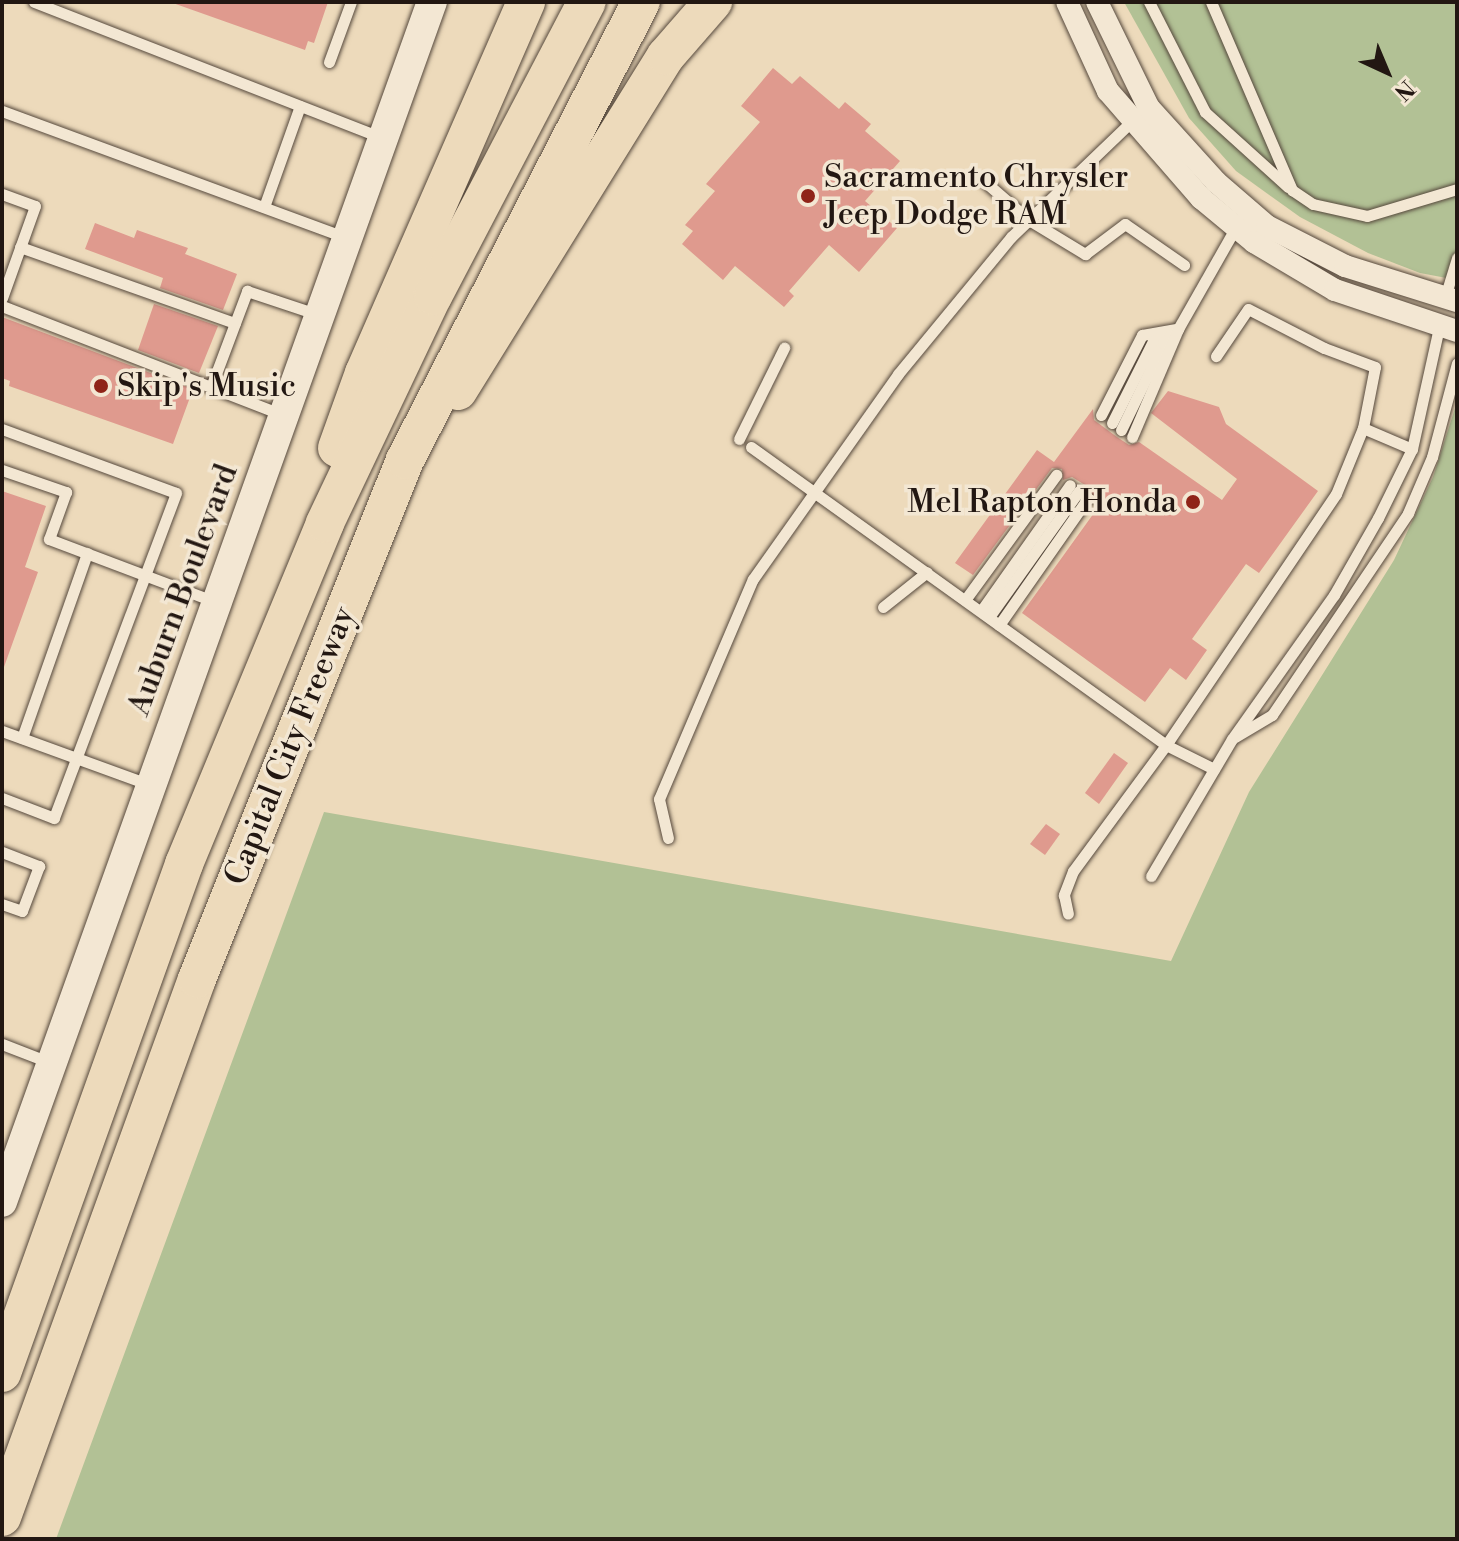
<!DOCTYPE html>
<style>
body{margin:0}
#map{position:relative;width:1459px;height:1541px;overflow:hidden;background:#eddabb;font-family:"Libre Bodoni",serif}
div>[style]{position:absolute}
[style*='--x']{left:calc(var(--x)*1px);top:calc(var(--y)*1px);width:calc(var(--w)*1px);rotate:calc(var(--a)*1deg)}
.green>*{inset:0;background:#b2c195}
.building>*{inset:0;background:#df9a8e}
.roads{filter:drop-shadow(0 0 2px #55483c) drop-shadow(0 0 2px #55483c)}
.service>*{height:11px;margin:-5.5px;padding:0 5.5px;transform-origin:5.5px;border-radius:5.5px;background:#f3e7d3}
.minor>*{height:22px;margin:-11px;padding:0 11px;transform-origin:11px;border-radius:11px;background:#f3e7d3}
.secondary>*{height:30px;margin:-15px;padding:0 15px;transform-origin:15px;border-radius:15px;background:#f3e7d3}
.motorway>*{height:38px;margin:-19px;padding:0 19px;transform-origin:19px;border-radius:19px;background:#eddabb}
.dots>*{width:22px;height:22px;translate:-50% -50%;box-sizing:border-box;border:4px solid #f3e7d3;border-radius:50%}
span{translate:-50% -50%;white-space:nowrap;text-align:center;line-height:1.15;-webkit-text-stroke:7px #f3e7d3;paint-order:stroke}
.poi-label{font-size:32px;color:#221712}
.left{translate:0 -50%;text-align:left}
.right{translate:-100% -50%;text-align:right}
.street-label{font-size:32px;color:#221712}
.frame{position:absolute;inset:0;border:4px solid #221712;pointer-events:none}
.north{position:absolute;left:1347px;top:32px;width:80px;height:80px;-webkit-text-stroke:6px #f3e7d3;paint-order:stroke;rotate:136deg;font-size:22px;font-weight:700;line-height:32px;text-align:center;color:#221712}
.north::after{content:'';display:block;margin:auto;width:28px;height:36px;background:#221712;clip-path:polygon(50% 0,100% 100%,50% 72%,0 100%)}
</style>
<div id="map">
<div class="green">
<div style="clip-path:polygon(1124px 2px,1457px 2px,1457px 280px,1420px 273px,1368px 253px,1300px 217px,1236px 171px,1189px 118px)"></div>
<div style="clip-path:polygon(1457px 402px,1457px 1539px,56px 1539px,324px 812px,1171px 961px,1249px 792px,1394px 560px,1433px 477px)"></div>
</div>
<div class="building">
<div style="clip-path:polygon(170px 2px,328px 2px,314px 43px,308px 41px,305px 50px)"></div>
<div style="clip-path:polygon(773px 68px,792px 84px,800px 76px,839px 109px,845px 102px,871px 124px,865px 131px,900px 161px,865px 201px,897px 228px,859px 272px,829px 245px,789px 291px,794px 296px,784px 307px,735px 266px,723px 280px,682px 244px,693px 231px,685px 225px,715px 191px,706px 184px,760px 122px,741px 106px)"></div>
<div style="clip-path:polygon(95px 223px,134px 238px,137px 230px,188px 248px,185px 254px,237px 274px,223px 310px,160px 288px,163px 278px,85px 249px)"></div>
<div style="clip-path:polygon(154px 304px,218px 326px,199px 373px,138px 350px)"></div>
<div style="clip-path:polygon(2px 317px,193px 389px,173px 444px,9px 386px,10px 381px,2px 378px)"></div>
<div style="clip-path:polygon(1168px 391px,1219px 407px,1226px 424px,1318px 491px,1259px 573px,1246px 564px,1192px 639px,1207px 650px,1186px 680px,1170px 668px,1145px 702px,1022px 613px,1099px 506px,1085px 485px,1072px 477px,1063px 480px,1062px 469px,1052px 468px,973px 575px,955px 563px,1037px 450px,1054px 462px,1093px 409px,1094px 420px,1117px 437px,1129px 445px,1139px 442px,1222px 500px,1237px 479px,1151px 413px)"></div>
<div style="clip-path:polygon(2px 491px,46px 506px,25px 567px,38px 572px,4px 667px)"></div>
<div style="clip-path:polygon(1114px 753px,1128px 763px,1099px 804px,1085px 793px)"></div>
<div style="clip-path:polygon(1046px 824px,1060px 834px,1045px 855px,1030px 844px)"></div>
</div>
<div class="roads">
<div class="service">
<div style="--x:34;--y:2;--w:371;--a:21.3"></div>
<div style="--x:1149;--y:2;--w:123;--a:63"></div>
<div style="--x:1205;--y:112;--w:112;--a:42.1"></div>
<div style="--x:1211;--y:2;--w:205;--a:66.7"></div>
<div style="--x:1292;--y:190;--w:25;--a:34"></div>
<div style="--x:1313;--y:204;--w:55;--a:12.5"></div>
<div style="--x:1367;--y:216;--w:94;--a:-16.7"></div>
<div style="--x:329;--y:62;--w:64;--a:-69.9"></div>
<div style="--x:2;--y:111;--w:368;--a:20.2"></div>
<div style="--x:984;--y:181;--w:60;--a:40.9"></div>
<div style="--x:1029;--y:220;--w:66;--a:31.3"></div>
<div style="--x:1085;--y:254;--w:50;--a:-36.9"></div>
<div style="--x:1125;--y:224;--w:72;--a:34.8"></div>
<div style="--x:2;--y:194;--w:35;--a:20"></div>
<div style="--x:35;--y:206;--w:98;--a:109.7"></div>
<div style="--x:264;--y:207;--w:107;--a:-70.4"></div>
<div style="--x:20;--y:247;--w:228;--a:19.5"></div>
<div style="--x:1445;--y:297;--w:41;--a:-72.9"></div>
<div style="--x:2;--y:306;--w:301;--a:21.2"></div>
<div style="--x:211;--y:387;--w:103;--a:-69.4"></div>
<div style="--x:247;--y:291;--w:76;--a:18.4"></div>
<div style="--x:1101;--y:415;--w:90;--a:-62.9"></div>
<div style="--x:1142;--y:335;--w:36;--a:-10"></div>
<div style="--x:1112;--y:423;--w:92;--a:-63.4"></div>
<div style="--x:1153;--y:341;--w:11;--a:-27"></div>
<div style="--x:1363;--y:428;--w:53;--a:23.2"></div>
<div style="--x:2;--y:429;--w:185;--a:20.2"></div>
<div style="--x:176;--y:493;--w:347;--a:110.6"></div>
<div style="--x:54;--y:818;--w:56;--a:-159"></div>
<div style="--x:1121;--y:430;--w:97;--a:-64.2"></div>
<div style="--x:1163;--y:343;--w:21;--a:-43"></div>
<div style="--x:1178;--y:329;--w:117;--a:-60.4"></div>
<div style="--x:1132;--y:437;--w:117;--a:-66.9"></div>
<div style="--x:739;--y:439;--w:102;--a:-63.7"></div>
<div style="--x:751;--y:447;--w:511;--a:35.68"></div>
<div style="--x:1166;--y:745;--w:157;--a:126.4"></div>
<div style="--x:1073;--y:871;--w:26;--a:111"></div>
<div style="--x:1064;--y:895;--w:19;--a:78"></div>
<div style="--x:2;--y:470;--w:68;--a:19"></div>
<div style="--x:66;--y:492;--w:50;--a:109.9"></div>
<div style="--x:49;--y:539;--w:178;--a:20.7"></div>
<div style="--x:965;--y:600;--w:155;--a:-53.9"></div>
<div style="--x:883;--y:607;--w:56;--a:-38.5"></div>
<div style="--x:981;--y:611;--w:154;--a:-54.8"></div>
<div style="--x:989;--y:617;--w:155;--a:-54.5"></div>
<div style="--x:999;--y:625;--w:155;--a:-55"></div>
<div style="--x:2;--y:731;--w:155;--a:20"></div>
<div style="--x:1235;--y:737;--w:43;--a:-30.7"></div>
<div style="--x:1272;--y:715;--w:244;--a:-56"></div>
<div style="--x:1408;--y:513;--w:61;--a:-66.8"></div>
<div style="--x:1432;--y:457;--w:97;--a:-75.1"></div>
<div style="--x:22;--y:738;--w:196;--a:-70.6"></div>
<div style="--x:1214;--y:769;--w:54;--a:-153.4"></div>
<div style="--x:1166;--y:745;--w:303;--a:-55.9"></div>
<div style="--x:1336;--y:494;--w:71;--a:-67.8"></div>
<div style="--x:1363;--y:428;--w:62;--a:-78.9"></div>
<div style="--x:1375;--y:367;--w:54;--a:-159.6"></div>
<div style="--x:1324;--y:348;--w:85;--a:-152.8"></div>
<div style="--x:1248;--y:309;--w:57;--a:124.2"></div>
<div style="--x:668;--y:838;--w:40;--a:-103"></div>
<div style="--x:659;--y:799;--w:239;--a:-66.9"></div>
<div style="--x:753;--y:579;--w:251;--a:-54.7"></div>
<div style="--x:898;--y:374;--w:178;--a:-50.5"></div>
<div style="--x:1011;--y:237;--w:173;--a:-43.8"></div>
<div style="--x:2;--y:852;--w:40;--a:21"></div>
<div style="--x:39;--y:866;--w:48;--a:110.7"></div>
<div style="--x:22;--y:911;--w:21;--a:-161"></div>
<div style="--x:1151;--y:876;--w:159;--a:-59.4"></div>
<div style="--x:1232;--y:739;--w:176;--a:-54.7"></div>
<div style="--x:1334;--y:595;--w:89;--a:-60.3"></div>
<div style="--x:1378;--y:518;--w:77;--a:-63.8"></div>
<div style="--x:1412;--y:449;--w:125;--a:-77.5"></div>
<div style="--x:2;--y:1044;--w:53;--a:21.2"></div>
</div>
<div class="minor">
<div style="--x:1067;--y:2;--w:98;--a:65.3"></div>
<div style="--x:1108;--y:91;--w:142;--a:49"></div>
<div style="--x:1201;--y:198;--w:69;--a:39.7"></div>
<div style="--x:1254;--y:242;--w:94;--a:30.7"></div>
<div style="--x:1335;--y:290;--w:129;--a:18.6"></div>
<div style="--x:1097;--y:2;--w:118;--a:63.9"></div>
<div style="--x:1149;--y:108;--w:100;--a:47.8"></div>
<div style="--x:1216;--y:182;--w:67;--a:40.8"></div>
<div style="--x:1267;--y:226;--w:88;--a:27.1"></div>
<div style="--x:1345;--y:266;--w:117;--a:17.4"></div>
</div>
<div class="secondary">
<div style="--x:2;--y:1202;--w:1275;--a:-70.29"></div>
</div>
<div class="motorway">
<div style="--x:458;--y:391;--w:394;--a:-58.2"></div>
<div style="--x:666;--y:56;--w:72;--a:-49"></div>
<div style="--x:337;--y:448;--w:80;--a:-70.2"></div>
<div style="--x:364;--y:373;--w:405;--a:-66.4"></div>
<div style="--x:2;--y:1373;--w:541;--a:-70.32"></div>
<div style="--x:184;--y:864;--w:369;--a:-67.5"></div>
<div style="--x:325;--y:523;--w:251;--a:-64.6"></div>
<div style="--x:433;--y:296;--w:332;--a:-62.4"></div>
<div style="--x:2;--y:1517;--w:572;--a:-70.08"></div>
<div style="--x:197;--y:979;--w:559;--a:-68.16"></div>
<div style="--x:405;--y:460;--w:515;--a:-62.74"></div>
</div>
</div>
<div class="dots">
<div style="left:808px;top:196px;background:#8f2418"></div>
<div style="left:101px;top:386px;background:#8f2418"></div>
<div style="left:1193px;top:502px;background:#8f2418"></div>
</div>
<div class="poi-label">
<span class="left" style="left:824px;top:196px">Sacramento Chrysler<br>Jeep Dodge RAM</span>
<span class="left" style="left:117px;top:386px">Skip's Music</span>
<span class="right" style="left:1177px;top:502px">Mel Rapton Honda</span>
</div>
<div class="street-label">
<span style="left:183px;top:590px;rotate:-70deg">Auburn Boulevard</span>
<span style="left:290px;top:746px;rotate:-68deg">Capital City Freeway</span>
</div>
<div class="frame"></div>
<div class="north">N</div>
</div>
